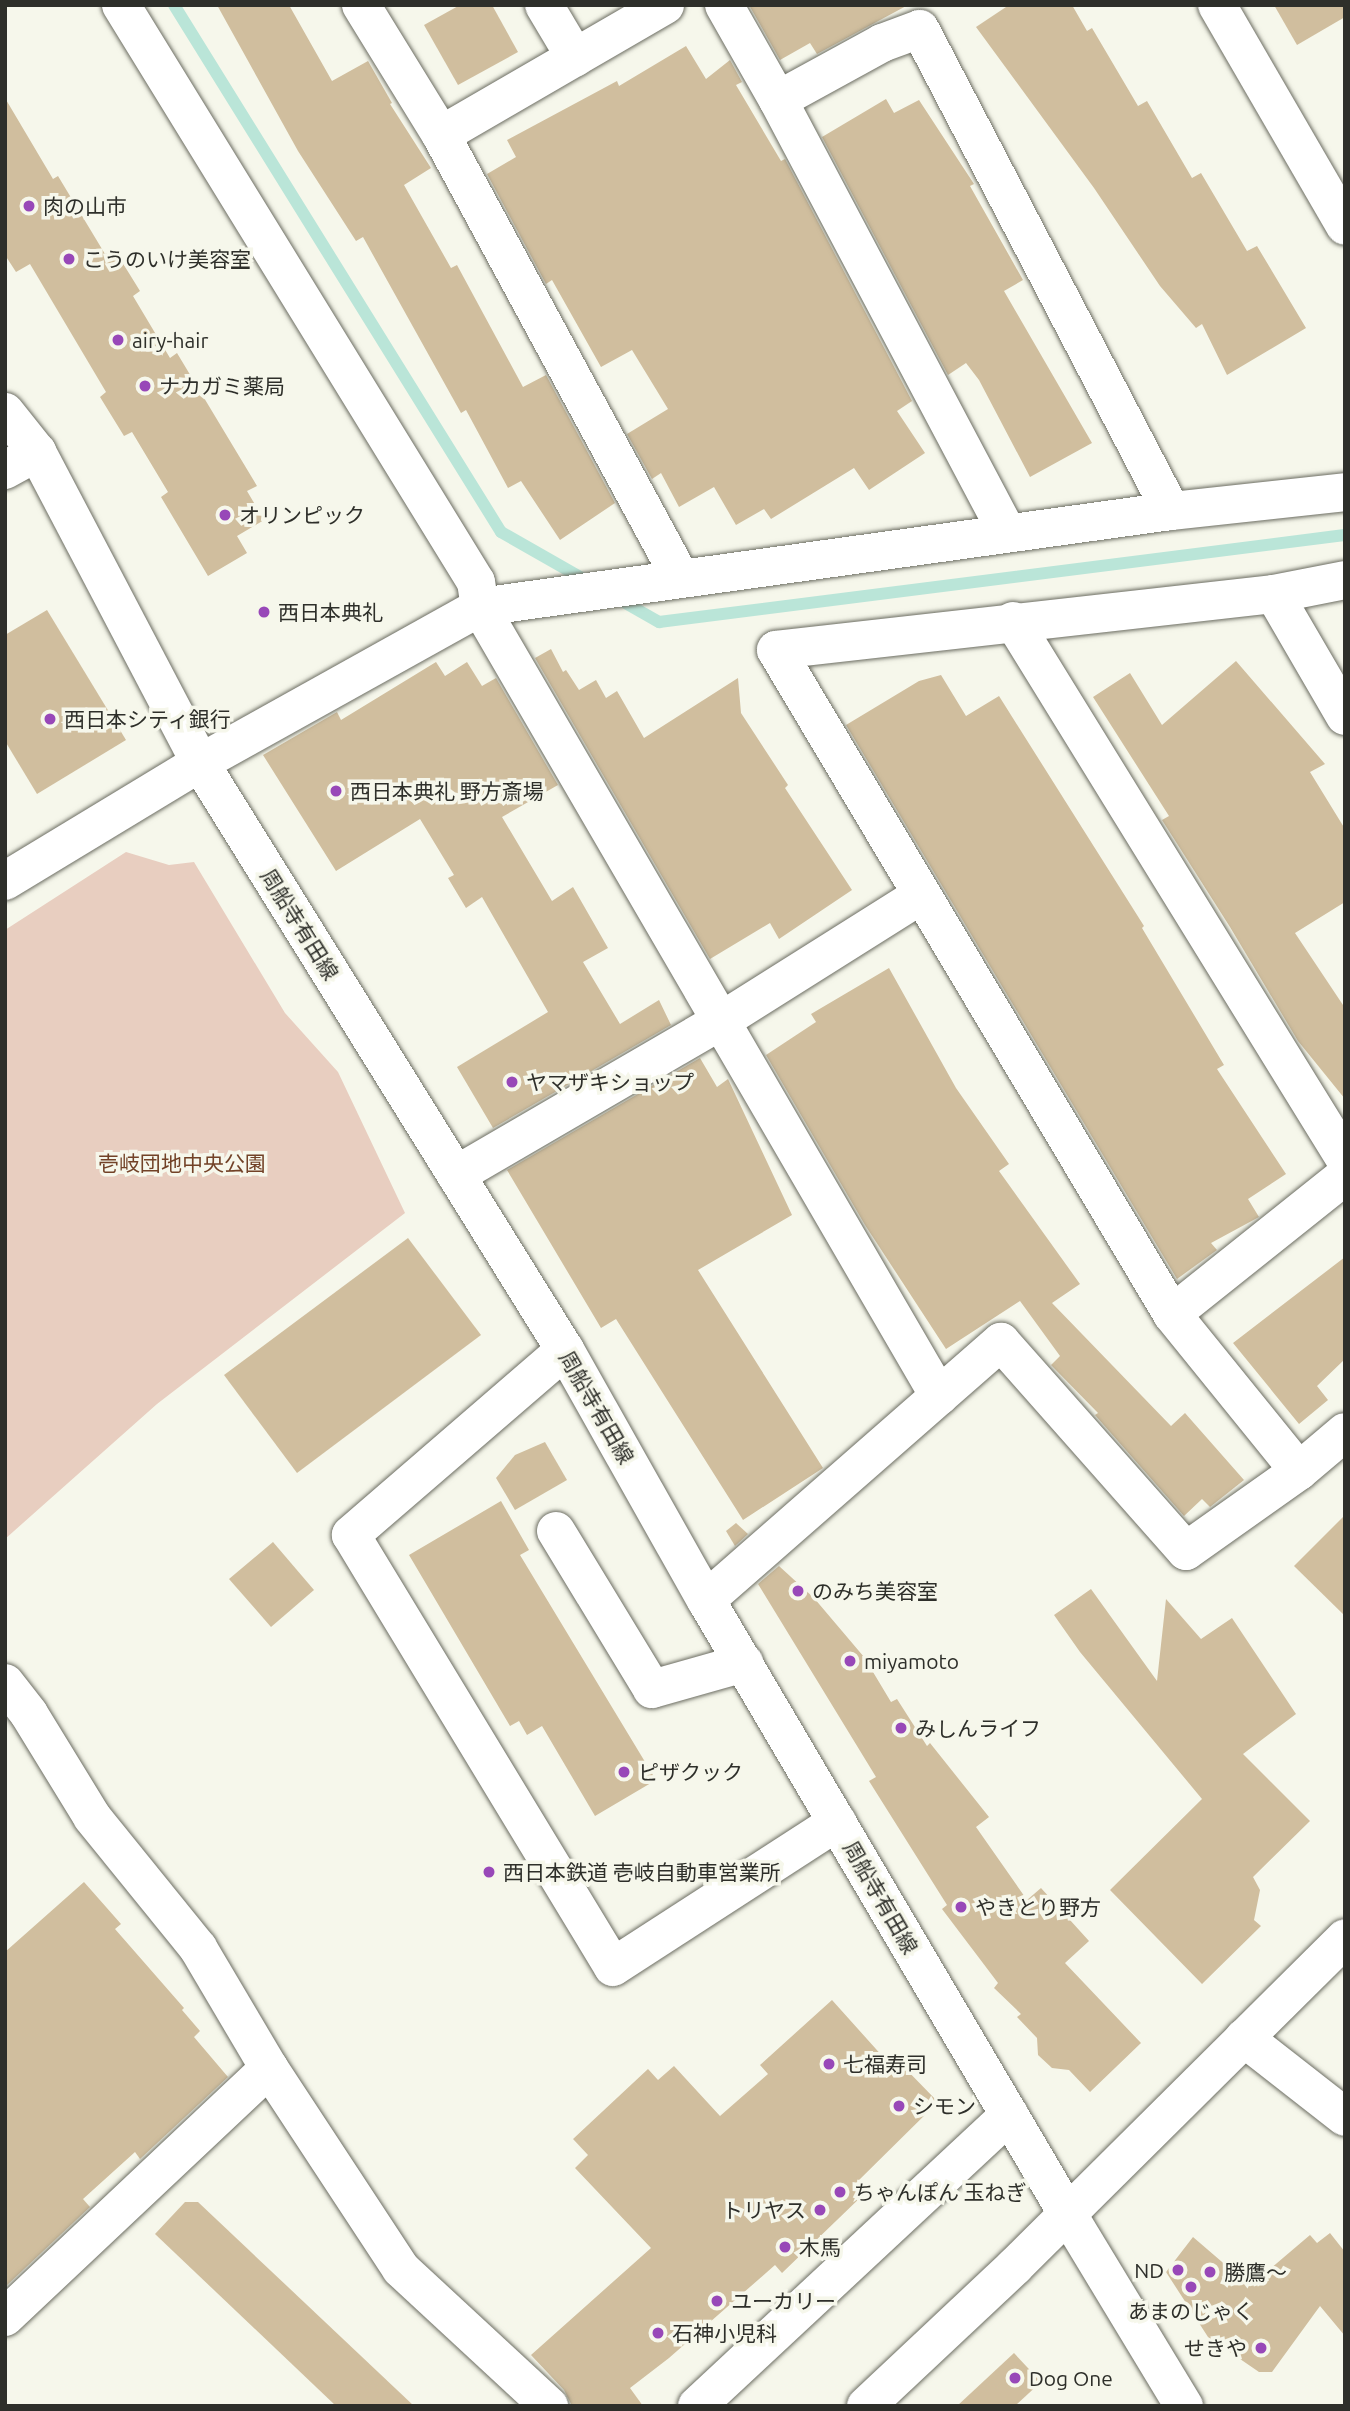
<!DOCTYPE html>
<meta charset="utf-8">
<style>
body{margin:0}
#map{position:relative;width:1350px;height:2411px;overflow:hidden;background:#f6f7eb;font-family:Ubuntu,"Noto Sans JP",sans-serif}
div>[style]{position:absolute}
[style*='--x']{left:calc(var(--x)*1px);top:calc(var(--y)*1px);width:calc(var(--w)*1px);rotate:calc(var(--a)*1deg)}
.green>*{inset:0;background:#e8cec0}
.stream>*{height:12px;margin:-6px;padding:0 6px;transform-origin:6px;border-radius:6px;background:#bae5d8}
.building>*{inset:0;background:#d0be9e}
.roads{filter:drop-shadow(0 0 2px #6c6d62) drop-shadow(0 0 2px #6c6d62)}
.street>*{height:38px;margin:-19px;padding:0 19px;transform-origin:19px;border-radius:19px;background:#fff}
.secondary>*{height:38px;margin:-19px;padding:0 19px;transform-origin:19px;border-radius:19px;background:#fff}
.dots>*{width:19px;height:19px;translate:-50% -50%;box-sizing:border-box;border:4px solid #f6f7eb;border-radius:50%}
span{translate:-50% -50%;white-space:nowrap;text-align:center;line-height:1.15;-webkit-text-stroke:7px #f6f7eb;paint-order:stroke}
.poi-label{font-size:21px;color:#2e2f2a}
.left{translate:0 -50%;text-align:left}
.right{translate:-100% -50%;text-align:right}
.street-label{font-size:21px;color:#2e2f2a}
.park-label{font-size:21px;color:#724227}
.frame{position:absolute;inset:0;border:7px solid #2e2f2a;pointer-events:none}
</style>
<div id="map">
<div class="green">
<div style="clip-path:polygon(126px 852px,169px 865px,194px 862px,285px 1013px,338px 1072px,405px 1213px,157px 1404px,5px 1539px,5px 930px)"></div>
</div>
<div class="stream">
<div style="--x:174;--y:5;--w:620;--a:58.18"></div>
<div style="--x:501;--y:532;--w:99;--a:29.7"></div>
<div style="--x:615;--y:597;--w:51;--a:29.6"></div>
<div style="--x:659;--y:622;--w:691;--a:-7.23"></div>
</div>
<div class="building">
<div style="clip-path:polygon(217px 5px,289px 5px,332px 81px,368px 61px,392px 103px,390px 104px,431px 168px,404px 185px,451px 268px,457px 265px,523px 387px,546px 375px,615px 503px,560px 540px,521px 481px,508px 488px,466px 410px,461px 413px,363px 237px,356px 241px,298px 151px)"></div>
<div style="clip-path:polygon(460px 5px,492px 5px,518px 52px,458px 85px,424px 25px)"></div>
<div style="clip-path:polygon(749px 5px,908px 5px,817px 54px,810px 43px,780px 60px)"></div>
<div style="clip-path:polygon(1009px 5px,1072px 5px,1087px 31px,1092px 28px,1138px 106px,1147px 101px,1192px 178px,1201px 173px,1247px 251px,1257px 246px,1306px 328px,1227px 375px,1202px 324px,1196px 328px,1160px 286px,1094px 188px,976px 27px)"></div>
<div style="clip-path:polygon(1274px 5px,1345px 5px,1345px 17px,1297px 45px)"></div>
<div style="clip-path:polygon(686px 46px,706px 79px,730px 60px,742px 82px,736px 85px,781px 161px,785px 159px,912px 401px,897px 411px,925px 453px,869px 490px,854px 468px,771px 519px,764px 509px,736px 525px,714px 487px,679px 507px,661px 473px,652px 479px,627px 434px,668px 409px,632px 350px,601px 367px,552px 280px,546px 284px,487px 174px,516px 157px,507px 140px,617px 81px,619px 86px)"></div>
<div style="clip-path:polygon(5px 98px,53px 179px,58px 176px,105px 254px,114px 249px,140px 291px,133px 296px,170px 358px,177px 353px,257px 486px,247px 491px,264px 520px,237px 536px,247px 553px,208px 576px,161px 497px,168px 492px,132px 432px,124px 436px,100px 397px,106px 392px,30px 264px,16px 272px,5px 255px)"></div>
<div style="clip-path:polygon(886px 99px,894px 113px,919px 100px,974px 184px,970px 186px,1023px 280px,1004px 291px,1092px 443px,1030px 477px,979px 380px,966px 363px,948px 375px,822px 137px)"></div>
<div style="clip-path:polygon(47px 610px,126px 740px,37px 794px,5px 741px,5px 635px)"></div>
<div style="clip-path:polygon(551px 649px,563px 672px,566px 670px,579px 690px,596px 680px,606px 698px,617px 691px,644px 738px,738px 678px,741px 713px,788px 785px,785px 788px,852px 890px,779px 939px,770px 923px,710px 959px,535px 658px)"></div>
<div style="clip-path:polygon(1236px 661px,1325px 764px,1310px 772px,1345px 829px,1345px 902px,1295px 933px,1345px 1008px,1345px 1099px,1298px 1041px,1230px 927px,1162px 820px,1169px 816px,1093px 697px,1130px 673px,1162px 725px)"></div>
<div style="clip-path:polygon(436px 662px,445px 676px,467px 662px,482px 686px,496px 678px,558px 785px,502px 817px,552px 901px,573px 887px,608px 948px,583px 962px,620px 1024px,659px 1000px,671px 1025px,493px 1128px,457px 1067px,548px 1012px,482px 897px,466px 908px,448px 878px,454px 875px,420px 819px,336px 871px,263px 755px,337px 712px,341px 720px)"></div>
<div style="clip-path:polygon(941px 675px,966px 716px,999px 696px,1144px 926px,1142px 928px,1224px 1065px,1217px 1069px,1286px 1174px,1248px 1199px,1259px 1217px,1211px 1243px,1217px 1250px,1177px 1279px,846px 725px,919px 681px)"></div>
<div style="clip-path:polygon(889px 968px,956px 1088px,1009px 1164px,999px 1171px,1080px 1284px,1052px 1303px,1171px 1426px,1185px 1413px,1244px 1480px,1210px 1507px,1202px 1499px,1184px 1516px,1095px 1415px,1098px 1413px,1051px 1365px,1060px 1356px,1020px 1301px,946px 1349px,865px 1225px,766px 1055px,816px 1022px,811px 1014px)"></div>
<div style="clip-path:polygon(700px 1058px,717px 1087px,728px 1079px,792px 1215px,698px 1270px,823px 1468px,743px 1520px,616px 1319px,601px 1328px,507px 1170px)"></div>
<div style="clip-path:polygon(408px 1238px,481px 1335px,297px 1473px,224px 1375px)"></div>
<div style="clip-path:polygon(1345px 1257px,1345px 1359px,1317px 1386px,1328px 1400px,1299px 1424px,1233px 1343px)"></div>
<div style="clip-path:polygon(545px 1442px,567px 1480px,515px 1510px,496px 1478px,515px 1455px)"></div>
<div style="clip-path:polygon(501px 1501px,529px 1550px,520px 1555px,656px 1780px,595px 1816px,542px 1726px,527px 1735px,519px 1721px,510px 1726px,409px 1555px)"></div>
<div style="clip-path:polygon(1345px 1515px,1345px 1616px,1294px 1566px)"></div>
<div style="clip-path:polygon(736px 1523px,748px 1534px,735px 1546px,726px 1531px)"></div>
<div style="clip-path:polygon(273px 1542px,314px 1590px,271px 1627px,229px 1579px)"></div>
<div style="clip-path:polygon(779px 1566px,814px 1598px,864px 1657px,891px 1702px,897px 1699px,927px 1746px,930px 1743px,989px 1817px,976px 1827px,1027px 1900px,1041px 1888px,1089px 1941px,1065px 1963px,1141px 2043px,1090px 2092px,1069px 2070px,1052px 2068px,1038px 2055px,1037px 2038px,1017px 2017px,1021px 2014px,994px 1988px,998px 1983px,942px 1909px,947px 1905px,869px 1781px,876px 1777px,758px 1584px)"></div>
<div style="clip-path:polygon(1091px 1589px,1157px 1681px,1166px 1599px,1201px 1639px,1232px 1618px,1296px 1714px,1243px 1754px,1310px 1821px,1253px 1877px,1260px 1890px,1254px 1920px,1261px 1926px,1202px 1984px,1110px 1890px,1202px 1799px,1080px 1652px,1054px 1615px)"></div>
<div style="clip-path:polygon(84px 1882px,121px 1924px,115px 1929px,184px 2008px,182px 2010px,200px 2031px,194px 2037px,228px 2077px,140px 2159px,135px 2152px,83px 2199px,90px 2207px,5px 2287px,5px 1952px)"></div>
<div style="clip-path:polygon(832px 2000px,893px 2068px,899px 2062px,938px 2102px,855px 2184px,864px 2194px,782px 2273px,775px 2265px,669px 2358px,630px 2388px,643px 2406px,572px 2406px,564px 2390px,531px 2355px,651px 2248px,575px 2168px,588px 2155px,573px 2139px,648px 2069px,658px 2080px,674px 2066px,720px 2116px,768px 2074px,760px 2065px)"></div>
<div style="clip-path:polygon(185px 2202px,198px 2202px,414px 2406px,336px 2406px,155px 2234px)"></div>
<div style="clip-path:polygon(1330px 2233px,1345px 2252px,1345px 2336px,1320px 2306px,1272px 2372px,1259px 2372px,1208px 2337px,1166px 2272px,1193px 2237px,1250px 2286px,1310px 2235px,1317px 2243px)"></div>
<div style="clip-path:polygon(1014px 2353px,1041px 2382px,1015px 2406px,957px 2406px)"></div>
</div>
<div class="roads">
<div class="street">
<div style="--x:121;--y:5;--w:677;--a:58.4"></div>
<div style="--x:476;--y:582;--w:25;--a:81"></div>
<div style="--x:480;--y:607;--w:913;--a:59.81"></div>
<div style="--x:361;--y:5;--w:153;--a:58.4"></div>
<div style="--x:441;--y:135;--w:502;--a:61.6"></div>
<div style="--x:544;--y:5;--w:61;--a:59.2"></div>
<div style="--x:724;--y:5;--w:109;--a:60.4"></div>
<div style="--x:778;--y:100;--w:490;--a:62.1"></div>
<div style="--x:1217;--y:5;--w:255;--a:59.9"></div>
<div style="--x:778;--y:100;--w:119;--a:-28.7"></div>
<div style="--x:882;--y:43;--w:40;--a:-20.2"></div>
<div style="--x:920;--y:29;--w:543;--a:62.49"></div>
<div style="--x:441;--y:135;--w:259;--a:-30.1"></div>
<div style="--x:5;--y:470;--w:37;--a:-29"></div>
<div style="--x:1274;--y:594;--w:141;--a:59.8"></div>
<div style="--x:1013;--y:621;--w:632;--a:58.32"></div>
<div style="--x:456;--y:1175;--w:306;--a:-30.2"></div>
<div style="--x:721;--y:1021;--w:236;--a:-32.2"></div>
<div style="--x:1172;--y:1314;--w:221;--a:-38.6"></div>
<div style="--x:565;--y:1350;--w:283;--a:139.2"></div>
<div style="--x:351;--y:1535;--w:505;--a:58.76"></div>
<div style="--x:613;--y:1967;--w:267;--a:-32.9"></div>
<div style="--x:1299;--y:1471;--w:202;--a:-129"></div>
<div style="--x:1172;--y:1314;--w:773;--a:-120.81"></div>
<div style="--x:776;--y:650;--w:501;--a:-6.42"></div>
<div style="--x:1274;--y:594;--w:72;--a:-11.2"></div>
<div style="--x:556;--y:1531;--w:185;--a:58.7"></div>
<div style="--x:652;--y:1689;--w:96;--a:-15.8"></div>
<div style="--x:706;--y:1600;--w:392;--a:-41.2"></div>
<div style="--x:1001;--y:1342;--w:279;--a:48.5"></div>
<div style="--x:1186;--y:1551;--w:138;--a:-35.3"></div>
<div style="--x:1299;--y:1471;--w:60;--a:-40.3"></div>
<div style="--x:5;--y:1683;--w:39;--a:52"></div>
<div style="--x:29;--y:1714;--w:121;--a:58.5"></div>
<div style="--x:92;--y:1817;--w:169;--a:51"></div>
<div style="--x:198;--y:1948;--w:139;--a:59.4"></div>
<div style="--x:269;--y:2068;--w:240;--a:56.7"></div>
<div style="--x:401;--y:2269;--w:202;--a:42.8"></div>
<div style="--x:1244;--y:2038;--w:128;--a:38"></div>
<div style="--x:5;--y:2317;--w:363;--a:-43.3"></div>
<div style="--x:697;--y:2406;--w:427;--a:-43"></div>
</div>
<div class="secondary">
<div style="--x:5;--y:412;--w:51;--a:51.3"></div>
<div style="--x:37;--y:452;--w:351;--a:62.3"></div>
<div style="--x:200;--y:763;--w:691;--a:58.13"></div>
<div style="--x:565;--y:1350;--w:287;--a:60.6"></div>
<div style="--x:706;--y:1600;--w:711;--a:59.51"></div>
<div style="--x:1067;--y:2213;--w:226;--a:58.8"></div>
<div style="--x:5;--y:881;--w:228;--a:-31.2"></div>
<div style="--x:200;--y:763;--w:321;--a:-29.1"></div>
<div style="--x:480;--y:607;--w:698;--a:-7.91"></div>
<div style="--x:1171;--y:511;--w:175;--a:-6.2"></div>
<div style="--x:866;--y:2406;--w:204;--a:-43.2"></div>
<div style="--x:1015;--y:2266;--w:465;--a:-44.8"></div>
</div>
</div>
<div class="dots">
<div style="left:29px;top:206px;background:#9848b8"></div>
<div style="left:69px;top:259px;background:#9848b8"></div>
<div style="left:118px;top:340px;background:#9848b8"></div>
<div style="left:145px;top:386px;background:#9848b8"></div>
<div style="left:225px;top:515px;background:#9848b8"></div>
<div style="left:264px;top:612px;background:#9848b8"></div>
<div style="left:50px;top:719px;background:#9848b8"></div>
<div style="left:336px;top:791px;background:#9848b8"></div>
<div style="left:512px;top:1082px;background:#9848b8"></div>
<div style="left:798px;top:1591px;background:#9848b8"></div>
<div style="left:850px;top:1661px;background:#9848b8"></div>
<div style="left:901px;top:1728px;background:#9848b8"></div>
<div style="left:624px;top:1772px;background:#9848b8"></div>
<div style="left:489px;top:1872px;background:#9848b8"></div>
<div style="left:961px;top:1907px;background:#9848b8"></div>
<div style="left:829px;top:2064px;background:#9848b8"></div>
<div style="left:899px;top:2106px;background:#9848b8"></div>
<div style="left:840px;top:2192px;background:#9848b8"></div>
<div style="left:820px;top:2210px;background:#9848b8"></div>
<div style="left:785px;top:2247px;background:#9848b8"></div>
<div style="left:1178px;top:2270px;background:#9848b8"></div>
<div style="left:1210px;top:2272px;background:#9848b8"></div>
<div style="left:1191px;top:2287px;background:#9848b8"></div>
<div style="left:717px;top:2301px;background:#9848b8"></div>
<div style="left:658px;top:2333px;background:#9848b8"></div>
<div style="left:1261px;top:2348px;background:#9848b8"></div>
<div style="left:1015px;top:2378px;background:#9848b8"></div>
</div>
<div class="poi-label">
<span class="left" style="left:43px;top:206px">肉の山市</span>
<span class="left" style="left:83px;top:259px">こうのいけ美容室</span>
<span class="left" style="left:132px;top:340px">airy-hair</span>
<span class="left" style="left:159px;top:386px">ナカガミ薬局</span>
<span class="left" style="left:239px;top:515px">オリンピック</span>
<span class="left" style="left:278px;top:612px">西日本典礼</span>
<span class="left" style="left:64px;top:719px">西日本シティ銀行</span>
<span class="left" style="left:350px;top:791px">西日本典礼 野方斎場</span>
<span class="left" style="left:526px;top:1082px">ヤマザキショップ</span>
<span class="left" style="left:812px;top:1591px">のみち美容室</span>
<span class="left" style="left:864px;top:1661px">miyamoto</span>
<span class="left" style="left:915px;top:1728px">みしんライフ</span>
<span class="left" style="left:638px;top:1772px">ピザクック</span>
<span class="left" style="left:503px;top:1872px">西日本鉄道 壱岐自動車営業所</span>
<span class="left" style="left:975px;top:1907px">やきとり野方</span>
<span class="left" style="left:843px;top:2064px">七福寿司</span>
<span class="left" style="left:913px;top:2106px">シモン</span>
<span class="left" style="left:854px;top:2192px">ちゃんぽん 玉ねぎ</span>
<span class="right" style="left:806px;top:2210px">トリヤス</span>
<span class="left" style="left:799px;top:2247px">木馬</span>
<span class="right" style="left:1164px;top:2270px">ND</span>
<span class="left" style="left:1224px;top:2272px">勝鷹～</span>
<span class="left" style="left:731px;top:2301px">ユーカリー</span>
<span style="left:1191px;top:2311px">あまのじゃく</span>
<span class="left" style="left:672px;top:2333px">石神小児科</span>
<span class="right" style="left:1247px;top:2348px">せきや</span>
<span class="left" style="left:1029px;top:2378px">Dog One</span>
</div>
<div class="street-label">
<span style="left:300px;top:924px;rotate:58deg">周船寺有田線</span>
<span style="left:597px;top:1407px;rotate:60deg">周船寺有田線</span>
<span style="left:881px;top:1897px;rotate:60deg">周船寺有田線</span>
</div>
<div class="park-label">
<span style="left:182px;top:1163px">壱岐団地中央公園</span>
</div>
<div class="frame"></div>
</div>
